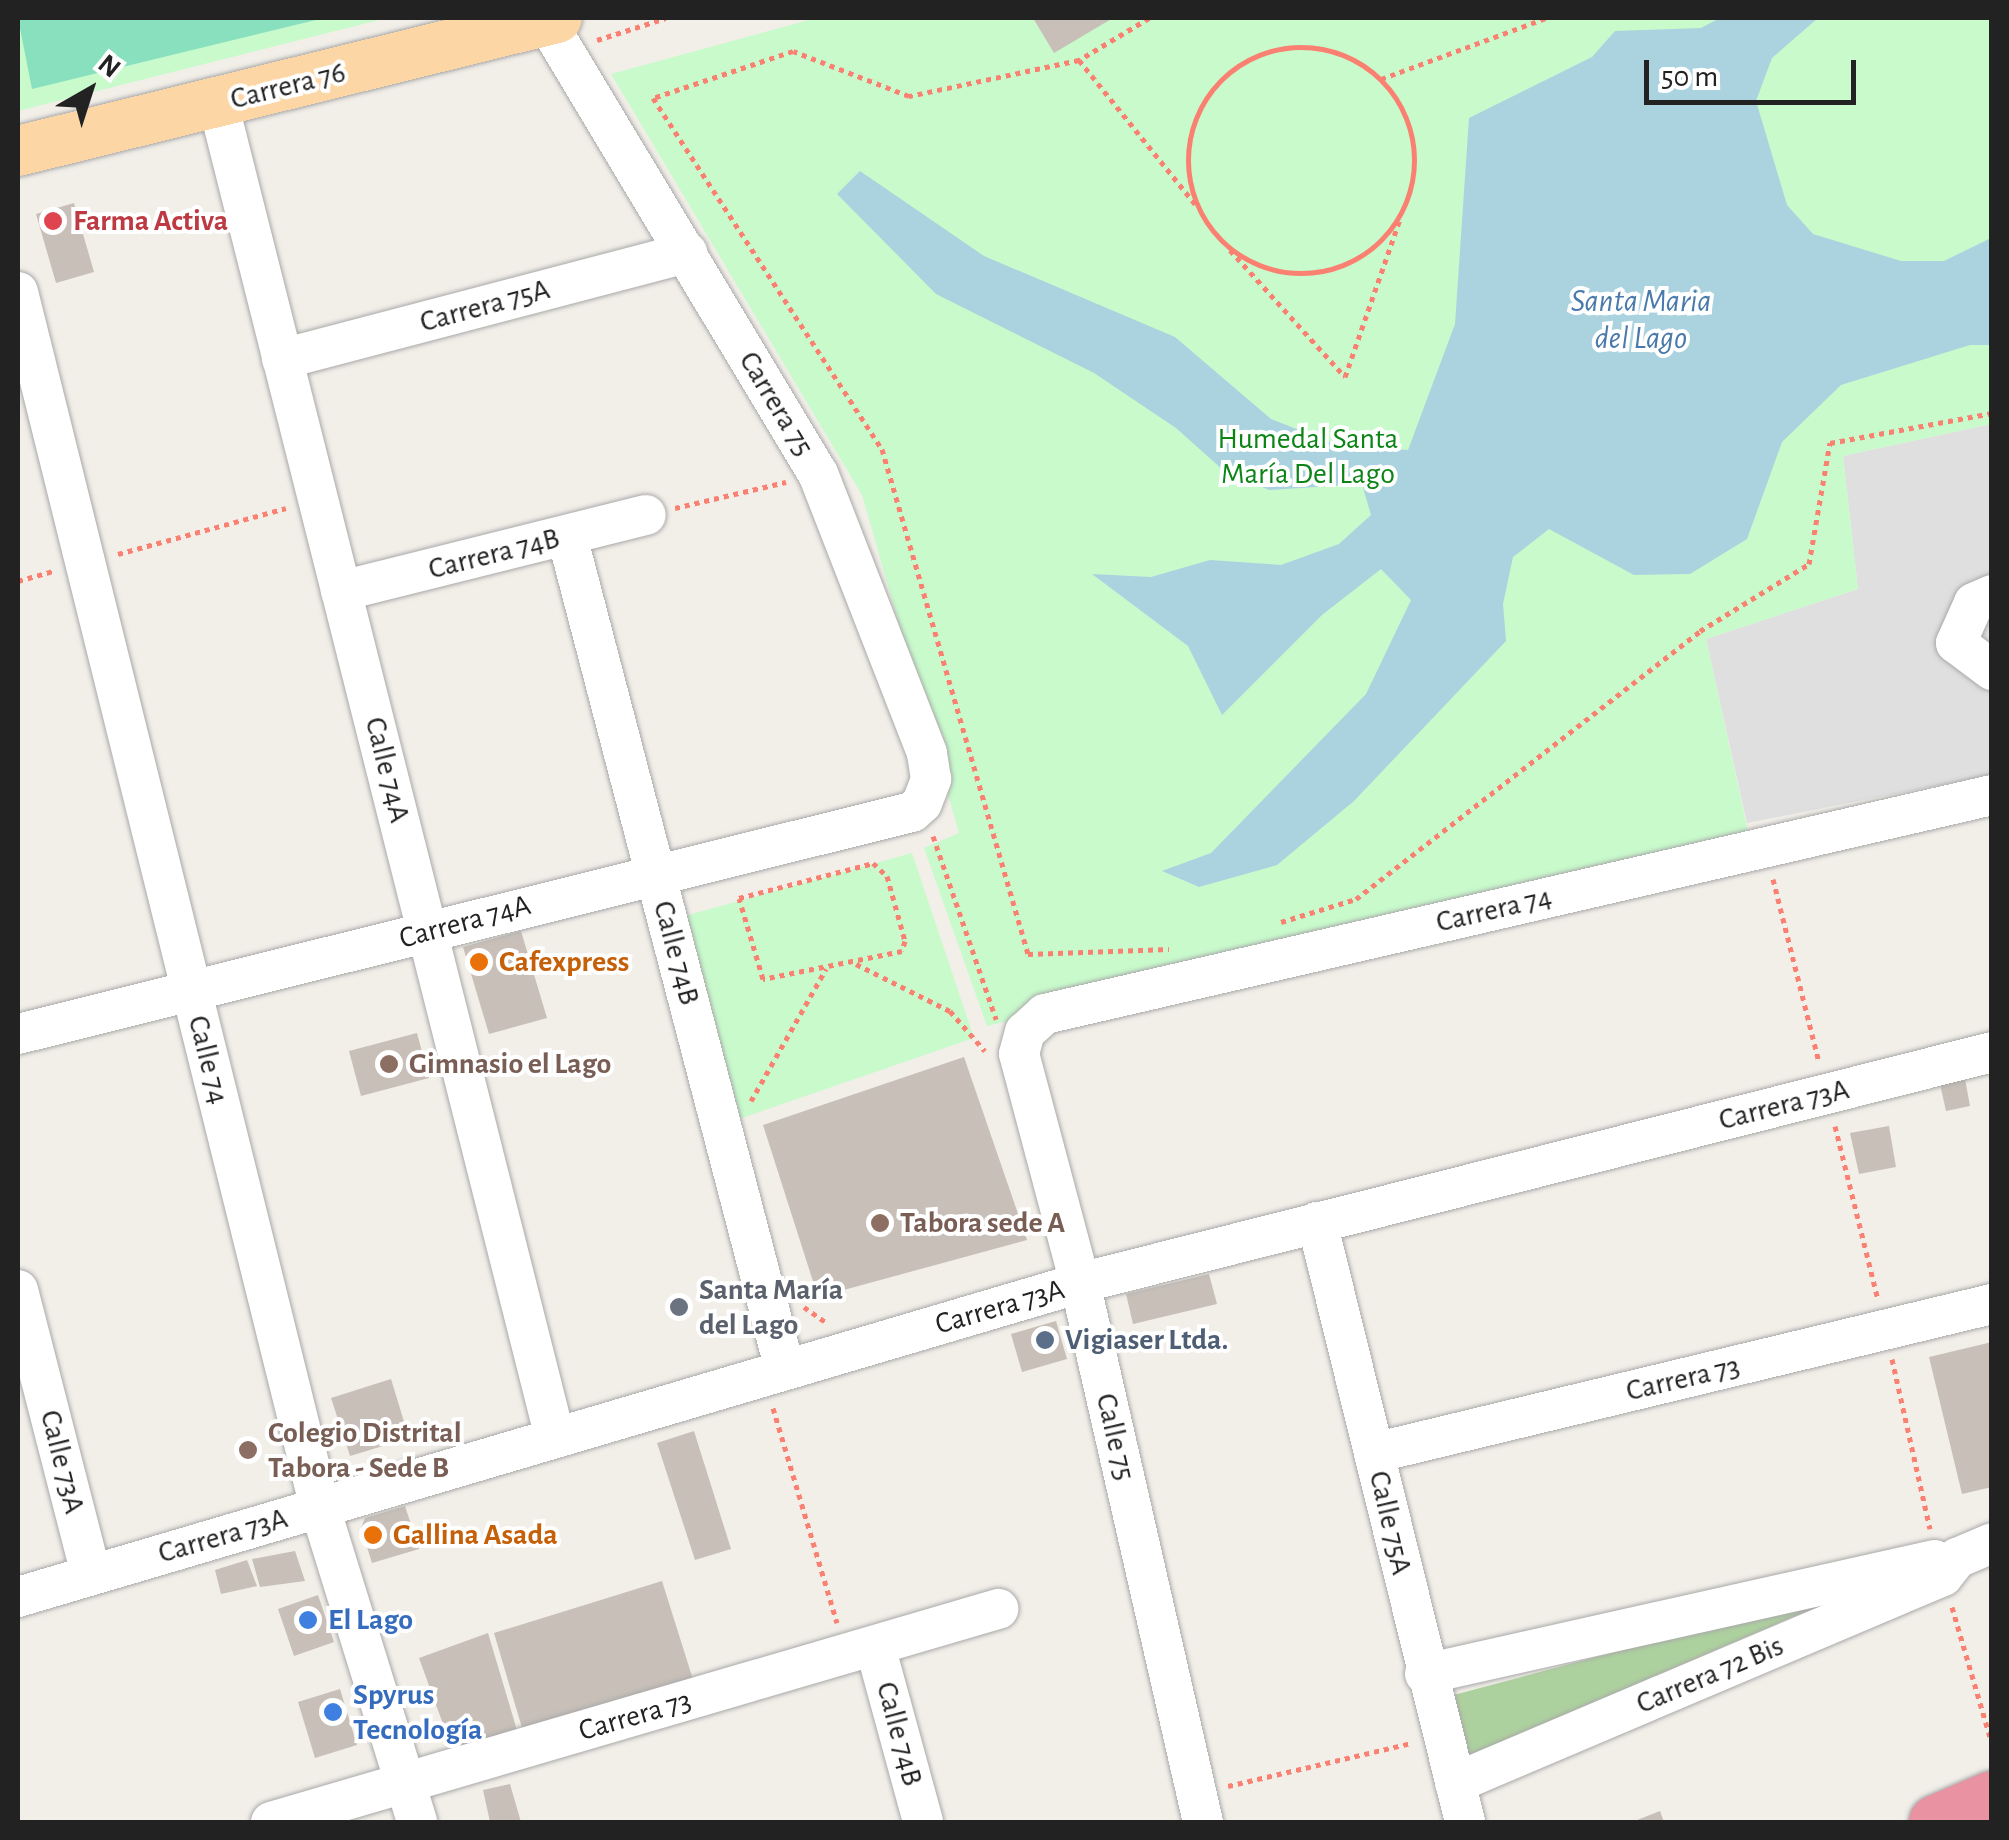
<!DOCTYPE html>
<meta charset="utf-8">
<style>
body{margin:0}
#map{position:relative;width:2009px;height:1840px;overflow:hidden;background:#f2efe9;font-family:"Alegreya Sans",sans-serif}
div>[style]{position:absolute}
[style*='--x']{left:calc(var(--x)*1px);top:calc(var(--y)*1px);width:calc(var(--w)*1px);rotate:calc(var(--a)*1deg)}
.residential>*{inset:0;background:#e0dfdf}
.forest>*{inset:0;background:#add19e}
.park>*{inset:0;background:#c8facc}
.pitch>*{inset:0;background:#88e0be}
.water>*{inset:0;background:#aad3df}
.building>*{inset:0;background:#c7bfb8}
.path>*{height:5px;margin-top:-2.5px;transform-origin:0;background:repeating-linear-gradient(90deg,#fa8072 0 5px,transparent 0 10px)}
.path>.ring{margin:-2.5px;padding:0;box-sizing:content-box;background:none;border:5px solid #fa8072;border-radius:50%}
.roads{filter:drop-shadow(0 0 2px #a9a9a9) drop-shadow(0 0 2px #a9a9a9)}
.minor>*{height:40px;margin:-20px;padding:0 20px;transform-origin:20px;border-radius:20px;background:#fff}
.major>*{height:50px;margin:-25px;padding:0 25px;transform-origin:25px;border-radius:25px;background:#fcd6a4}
.highway>*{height:55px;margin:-27.5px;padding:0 27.5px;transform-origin:27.5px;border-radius:27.5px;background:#e892a2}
.dots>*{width:28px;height:28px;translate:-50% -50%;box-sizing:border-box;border:5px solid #fff;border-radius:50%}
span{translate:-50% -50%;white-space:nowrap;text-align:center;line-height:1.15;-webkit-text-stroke:8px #fff;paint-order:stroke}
.street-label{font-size:30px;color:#222}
.health-label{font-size:30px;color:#be3a42;font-weight:700}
.left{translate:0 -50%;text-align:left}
.park-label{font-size:30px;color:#0c8416}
.food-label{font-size:30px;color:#c56008;font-weight:700}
.education-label{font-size:30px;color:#785e54;font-weight:700}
.worship-label{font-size:30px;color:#5b616d;font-weight:700}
.service-label{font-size:30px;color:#4e5e75;font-weight:700}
.shop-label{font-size:30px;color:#366cbe;font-weight:700}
.water-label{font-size:32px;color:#4a7aab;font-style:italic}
.frame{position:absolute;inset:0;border:20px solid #222;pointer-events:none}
.north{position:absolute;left:40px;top:40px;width:100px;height:100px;-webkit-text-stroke:8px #fff;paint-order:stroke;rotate:39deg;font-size:28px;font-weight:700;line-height:40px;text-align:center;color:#222}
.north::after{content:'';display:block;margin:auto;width:35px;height:45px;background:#222;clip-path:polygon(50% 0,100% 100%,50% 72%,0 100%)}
.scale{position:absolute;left:1644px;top:60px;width:212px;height:45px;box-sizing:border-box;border:5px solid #222;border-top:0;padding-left:12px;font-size:30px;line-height:35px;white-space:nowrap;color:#222;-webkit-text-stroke:8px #fff;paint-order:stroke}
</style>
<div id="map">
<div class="residential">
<div style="clip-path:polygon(1991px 424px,1991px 775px,1747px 823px,1706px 639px,1858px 589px,1843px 456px)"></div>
</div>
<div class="forest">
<div style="clip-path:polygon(1872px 1583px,1461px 1759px,1450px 1696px)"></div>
</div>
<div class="park">
<div style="clip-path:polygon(18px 18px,387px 18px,18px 111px)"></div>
<div style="clip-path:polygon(816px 18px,1991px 18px,1991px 424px,1843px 456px,1858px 589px,1706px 639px,1752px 849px,987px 1026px,924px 848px,959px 833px,862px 495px,611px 74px)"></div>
<div style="clip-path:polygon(912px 853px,974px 1038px,739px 1119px,681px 917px)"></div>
</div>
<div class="pitch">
<div style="clip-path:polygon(18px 18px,324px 18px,32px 89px)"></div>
</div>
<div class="water">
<div style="clip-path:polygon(1720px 18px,1818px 18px,1772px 58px,1756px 101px,1787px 205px,1813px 234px,1901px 261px,1944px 261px,1991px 238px,1991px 345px,1970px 345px,1841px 385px,1782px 442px,1747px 539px,1690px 574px,1634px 575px,1549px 529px,1513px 557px,1503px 604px,1506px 641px,1354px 801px,1277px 865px,1199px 887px,1162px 871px,1211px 853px,1366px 694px,1411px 600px,1381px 569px,1322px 615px,1222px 715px,1188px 646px,1092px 574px,1151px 577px,1210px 560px,1281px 565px,1339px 544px,1371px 515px,1362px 484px,1269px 490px,1223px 470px,1176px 428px,1094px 373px,936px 294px,837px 194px,860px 171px,984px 256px,1175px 337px,1271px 419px,1335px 444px,1408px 450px,1455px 324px,1469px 118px,1592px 57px,1615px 31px,1701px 28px)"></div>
</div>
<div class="building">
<div style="clip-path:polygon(1033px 18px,1113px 18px,1054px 53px)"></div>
<div style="clip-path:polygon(74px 203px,94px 272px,56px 283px,36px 214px)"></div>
<div style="clip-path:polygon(521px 931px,547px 1018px,489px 1034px,463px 947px)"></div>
<div style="clip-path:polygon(417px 1033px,429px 1078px,361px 1096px,349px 1051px)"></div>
<div style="clip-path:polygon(964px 1057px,1027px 1240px,818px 1297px,763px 1125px)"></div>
<div style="clip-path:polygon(1965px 1079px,1970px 1106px,1946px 1111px,1940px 1084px)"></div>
<div style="clip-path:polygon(1889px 1126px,1896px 1167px,1859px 1174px,1850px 1133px)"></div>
<div style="clip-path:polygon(1209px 1274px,1217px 1304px,1133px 1324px,1126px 1294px)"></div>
<div style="clip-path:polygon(1056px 1321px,1067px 1359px,1022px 1372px,1011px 1334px)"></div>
<div style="clip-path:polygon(1992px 1342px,1992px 1487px,1962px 1494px,1929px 1357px)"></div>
<div style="clip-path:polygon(391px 1379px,409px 1438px,350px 1456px,331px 1398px)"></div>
<div style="clip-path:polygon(694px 1431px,731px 1549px,695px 1560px,657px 1443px)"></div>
<div style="clip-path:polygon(405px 1506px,419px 1549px,372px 1563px,361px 1528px,365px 1518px)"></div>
<div style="clip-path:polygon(295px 1551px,305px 1581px,260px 1587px,252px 1559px)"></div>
<div style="clip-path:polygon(247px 1560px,257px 1586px,221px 1594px,215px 1570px)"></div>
<div style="clip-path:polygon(662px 1581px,696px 1689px,525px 1738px,494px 1633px)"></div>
<div style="clip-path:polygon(318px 1595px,334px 1642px,294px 1656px,278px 1609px)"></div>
<div style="clip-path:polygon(488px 1633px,519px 1737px,455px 1757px,419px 1658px)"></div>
<div style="clip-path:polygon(340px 1689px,357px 1745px,315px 1758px,298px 1702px)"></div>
<div style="clip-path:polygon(510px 1784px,521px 1822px,490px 1822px,483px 1790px)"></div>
<div style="clip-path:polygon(1660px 1811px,1664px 1822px,1632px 1822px)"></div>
</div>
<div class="path">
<div style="--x:1149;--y:18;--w:82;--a:149"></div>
<div style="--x:1079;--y:60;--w:174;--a:168"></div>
<div style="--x:909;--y:96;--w:124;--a:-158.8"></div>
<div style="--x:793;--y:51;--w:148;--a:161.4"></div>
<div style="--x:653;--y:98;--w:419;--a:56.9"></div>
<div style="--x:882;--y:449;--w:526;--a:73.87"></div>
<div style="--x:1028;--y:954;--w:141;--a:-2"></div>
<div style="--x:597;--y:40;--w:72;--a:-17.7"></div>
<div class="ring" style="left:1188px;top:47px;width:221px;height:221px"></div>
<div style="--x:1079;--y:60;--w:188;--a:51.1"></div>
<div style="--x:1381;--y:79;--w:176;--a:-20.3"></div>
<div style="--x:1230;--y:250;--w:171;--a:47.8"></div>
<div style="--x:1345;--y:377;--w:167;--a:-70.8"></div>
<div style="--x:675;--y:508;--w:114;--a:-13.2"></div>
<div style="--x:118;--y:554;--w:174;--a:-15.3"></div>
<div style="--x:18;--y:581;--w:37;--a:-16"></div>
<div style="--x:933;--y:836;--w:194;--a:71"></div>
<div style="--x:873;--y:863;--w:19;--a:43"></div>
<div style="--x:887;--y:876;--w:67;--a:74.5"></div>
<div style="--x:905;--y:941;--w:10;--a:107"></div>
<div style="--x:902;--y:951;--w:142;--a:168.6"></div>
<div style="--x:763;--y:979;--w:84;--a:-106.5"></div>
<div style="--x:739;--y:898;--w:138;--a:-14.6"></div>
<div style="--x:1773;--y:879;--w:189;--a:75.9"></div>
<div style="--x:1281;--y:922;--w:78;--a:-17"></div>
<div style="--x:1356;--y:899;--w:436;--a:-37.9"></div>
<div style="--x:1700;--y:631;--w:128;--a:-31.6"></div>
<div style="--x:1809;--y:564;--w:123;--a:-80.2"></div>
<div style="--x:1830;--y:443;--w:165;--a:-10.5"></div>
<div style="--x:856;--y:964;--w:105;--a:26.6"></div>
<div style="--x:950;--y:1011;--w:53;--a:48.8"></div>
<div style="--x:751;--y:1101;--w:152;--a:-60.4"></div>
<div style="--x:1835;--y:1126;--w:179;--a:76.1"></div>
<div style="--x:804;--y:1307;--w:28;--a:35"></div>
<div style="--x:1892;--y:1359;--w:174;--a:77.4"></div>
<div style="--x:773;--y:1408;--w:224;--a:73.4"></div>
<div style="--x:1952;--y:1607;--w:143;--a:73.7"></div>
<div style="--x:1228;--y:1786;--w:188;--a:-13.2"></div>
</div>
<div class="roads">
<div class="minor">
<div style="--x:218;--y:103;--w:1377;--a:75.83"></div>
<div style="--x:18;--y:292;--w:1253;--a:76.05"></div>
<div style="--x:320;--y:1508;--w:329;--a:72.8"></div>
<div style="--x:282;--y:359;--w:419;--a:-14.7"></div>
<div style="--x:567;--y:536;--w:862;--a:75.35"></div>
<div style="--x:341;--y:591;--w:314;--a:-14"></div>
<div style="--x:1992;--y:595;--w:20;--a:156"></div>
<div style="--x:1974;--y:603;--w:44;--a:114.2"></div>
<div style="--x:1956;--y:643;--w:45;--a:36.9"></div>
<div style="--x:18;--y:1034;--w:921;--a:-13.95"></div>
<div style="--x:912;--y:812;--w:13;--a:-42"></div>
<div style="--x:922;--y:803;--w:26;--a:-69"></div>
<div style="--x:931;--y:779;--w:26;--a:-99"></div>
<div style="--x:927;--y:753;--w:300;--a:-111.3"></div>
<div style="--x:818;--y:474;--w:528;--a:-120.98"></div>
<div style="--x:1317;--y:1222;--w:618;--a:76.14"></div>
<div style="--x:18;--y:1290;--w:294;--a:75.6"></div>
<div style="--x:1374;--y:1453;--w:636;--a:-13.56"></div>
<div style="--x:18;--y:1597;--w:1107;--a:-16.47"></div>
<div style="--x:1080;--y:1283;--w:941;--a:-14.21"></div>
<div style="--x:875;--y:1646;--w:182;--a:74.7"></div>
<div style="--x:1425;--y:1674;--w:522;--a:-12.62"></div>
<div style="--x:1455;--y:1783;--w:530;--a:-22.99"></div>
<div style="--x:1943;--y:1576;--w:23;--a:-52"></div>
<div style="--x:1957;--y:1558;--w:38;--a:-23"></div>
<div style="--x:271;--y:1822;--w:758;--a:-16.33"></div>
<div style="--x:1203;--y:1822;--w:553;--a:-102.85"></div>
<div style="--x:1080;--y:1283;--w:237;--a:-104.9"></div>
<div style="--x:1019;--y:1054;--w:23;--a:-75"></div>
<div style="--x:1025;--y:1032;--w:27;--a:-42"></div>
<div style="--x:1045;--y:1014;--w:972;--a:-13.02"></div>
</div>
<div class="major">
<div style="--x:18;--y:151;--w:555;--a:-13.86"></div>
</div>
<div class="highway">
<div style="--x:1936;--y:1822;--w:61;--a:-23.2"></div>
</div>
</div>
<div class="dots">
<div style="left:53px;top:221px;background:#e0444e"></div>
<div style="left:479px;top:962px;background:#e8710a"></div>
<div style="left:389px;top:1064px;background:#8d6e63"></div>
<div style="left:880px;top:1223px;background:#8d6e63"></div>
<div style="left:679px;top:1307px;background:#6b7280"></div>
<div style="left:1045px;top:1340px;background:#5c6f8a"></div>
<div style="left:248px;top:1450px;background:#8d6e63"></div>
<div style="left:373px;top:1535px;background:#e8710a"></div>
<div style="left:308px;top:1620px;background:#3f7fe0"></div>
<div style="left:333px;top:1712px;background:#3f7fe0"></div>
</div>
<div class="street-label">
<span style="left:288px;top:86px;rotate:-14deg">Carrera 76</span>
<span style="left:485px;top:306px;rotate:-15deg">Carrera 75A</span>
<span style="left:776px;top:404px;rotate:59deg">Carrera 75</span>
<span style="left:494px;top:554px;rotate:-14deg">Carrera 74B</span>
<span style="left:387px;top:770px;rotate:76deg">Calle 74A</span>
<span style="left:1494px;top:910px;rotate:-13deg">Carrera 74</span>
<span style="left:465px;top:922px;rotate:-15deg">Carrera 74A</span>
<span style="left:676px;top:953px;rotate:75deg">Calle 74B</span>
<span style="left:208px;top:1060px;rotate:76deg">Calle 74</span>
<span style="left:1784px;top:1105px;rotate:-14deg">Carrera 73A</span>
<span style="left:1000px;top:1307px;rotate:-16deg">Carrera 73A</span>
<span style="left:1683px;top:1379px;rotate:-13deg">Carrera 73</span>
<span style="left:1115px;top:1437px;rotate:77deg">Calle 75</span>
<span style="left:62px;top:1462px;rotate:76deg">Calle 73A</span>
<span style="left:1390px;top:1523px;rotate:77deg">Calle 75A</span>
<span style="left:223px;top:1536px;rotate:-16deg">Carrera 73A</span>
<span style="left:1710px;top:1675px;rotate:-23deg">Carrera 72 Bis</span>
<span style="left:635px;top:1716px;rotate:-16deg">Carrera 73</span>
<span style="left:899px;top:1734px;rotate:75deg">Calle 74B</span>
</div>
<div class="health-label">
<span class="left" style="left:73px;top:221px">Farma Activa</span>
</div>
<div class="park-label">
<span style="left:1308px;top:456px">Humedal Santa<br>María Del Lago</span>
</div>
<div class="food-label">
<span class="left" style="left:499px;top:962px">Cafexpress</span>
<span class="left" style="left:393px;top:1535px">Gallina Asada</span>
</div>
<div class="education-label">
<span class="left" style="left:409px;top:1064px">Gimnasio el Lago</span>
<span class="left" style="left:900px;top:1223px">Tabora sede A</span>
<span class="left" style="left:268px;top:1450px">Colegio Distrital<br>Tabora - Sede B</span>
</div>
<div class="worship-label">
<span class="left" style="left:699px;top:1307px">Santa María<br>del Lago</span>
</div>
<div class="service-label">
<span class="left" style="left:1065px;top:1340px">Vigiaser Ltda.</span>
</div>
<div class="shop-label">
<span class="left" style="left:328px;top:1620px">El Lago</span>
<span class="left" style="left:353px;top:1712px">Spyrus<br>Tecnología</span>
</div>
<div class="water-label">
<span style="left:1641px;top:320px">Santa Maria<br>del Lago</span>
</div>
<div class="frame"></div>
<div class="north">N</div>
<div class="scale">50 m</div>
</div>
